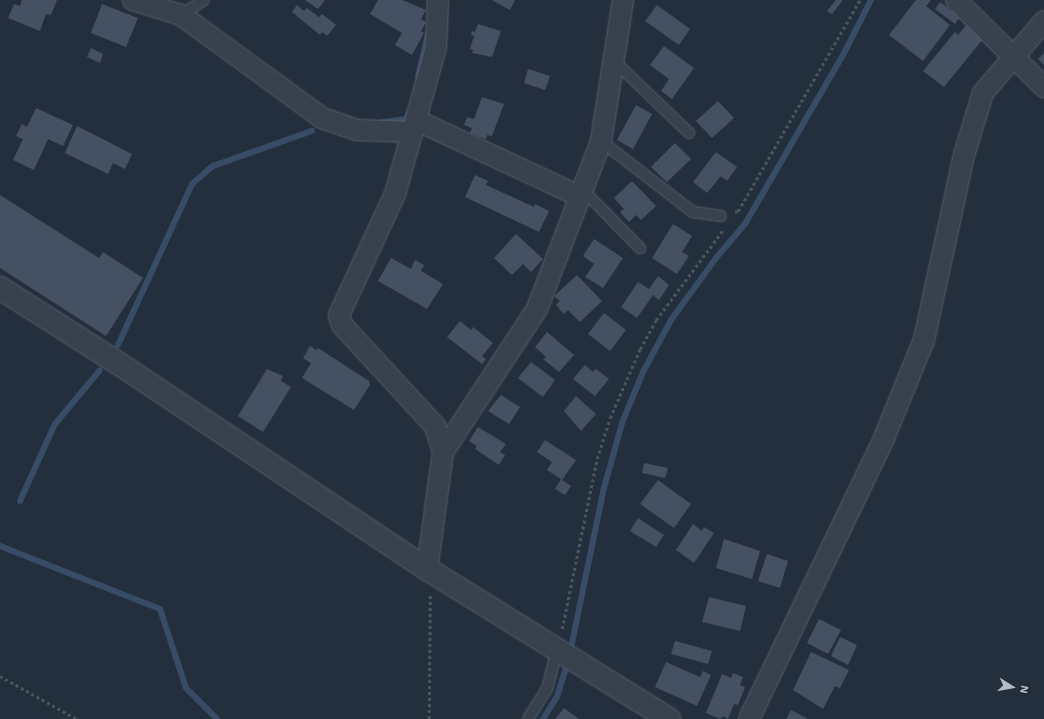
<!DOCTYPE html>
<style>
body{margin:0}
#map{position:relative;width:1044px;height:719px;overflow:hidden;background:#242f3e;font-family:"Work Sans",sans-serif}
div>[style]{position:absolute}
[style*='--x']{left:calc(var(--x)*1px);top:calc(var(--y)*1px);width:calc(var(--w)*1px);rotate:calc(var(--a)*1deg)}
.stream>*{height:6px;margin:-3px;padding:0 3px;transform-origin:3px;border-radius:3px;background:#394c67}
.building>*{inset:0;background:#455162}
.path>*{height:2.5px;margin-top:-1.25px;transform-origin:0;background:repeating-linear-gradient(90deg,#44595c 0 3px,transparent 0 6px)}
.roads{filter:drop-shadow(0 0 1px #565f6c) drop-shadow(0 0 1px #565f6c)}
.service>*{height:10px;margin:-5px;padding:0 5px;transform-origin:5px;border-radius:5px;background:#38414e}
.minor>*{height:20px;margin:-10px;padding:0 10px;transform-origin:10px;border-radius:10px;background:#38414e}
.tertiary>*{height:22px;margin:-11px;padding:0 11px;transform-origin:11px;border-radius:11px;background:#38414e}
span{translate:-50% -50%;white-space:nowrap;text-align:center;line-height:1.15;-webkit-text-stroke:3px #1d2633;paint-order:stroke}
.north{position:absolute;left:992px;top:667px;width:40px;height:40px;-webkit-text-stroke:3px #1d2633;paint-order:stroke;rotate:101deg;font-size:11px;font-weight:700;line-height:16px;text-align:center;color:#b4bcc9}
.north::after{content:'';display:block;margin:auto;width:14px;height:18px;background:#b4bcc9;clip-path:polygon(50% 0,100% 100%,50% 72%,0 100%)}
</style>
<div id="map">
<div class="stream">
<div style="--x:418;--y:77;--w:45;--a:-77.2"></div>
<div style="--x:383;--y:122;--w:24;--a:-7"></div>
<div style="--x:407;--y:119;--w:6;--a:-72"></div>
<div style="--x:118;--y:345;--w:177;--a:-65.3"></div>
<div style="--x:192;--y:184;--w:28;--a:-41"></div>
<div style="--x:213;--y:166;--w:105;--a:-19.5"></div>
<div style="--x:20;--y:501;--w:85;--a:-65.6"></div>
<div style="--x:55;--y:424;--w:70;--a:-50.2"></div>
<div style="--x:0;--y:546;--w:172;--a:21.5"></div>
<div style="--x:160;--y:609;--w:83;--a:71.8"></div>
<div style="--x:186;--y:688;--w:44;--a:45"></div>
<div style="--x:570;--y:653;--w:168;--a:-78.4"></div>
<div style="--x:604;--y:488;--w:67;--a:-74.5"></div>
<div style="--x:622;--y:423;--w:55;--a:-67.6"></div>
<div style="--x:643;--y:372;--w:59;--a:-61.7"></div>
<div style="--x:671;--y:320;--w:77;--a:-54"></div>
<div style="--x:716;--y:258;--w:45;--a:-49.5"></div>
<div style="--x:745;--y:224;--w:193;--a:-59.9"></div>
<div style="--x:842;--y:57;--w:64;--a:-63"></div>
<div style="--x:543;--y:719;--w:26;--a:-58"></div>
<div style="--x:557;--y:697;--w:37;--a:-73"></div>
</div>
<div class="building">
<div style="clip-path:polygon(22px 0,57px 0,51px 15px,46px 14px,40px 31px,8px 18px,14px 4px,20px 6px)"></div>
<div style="clip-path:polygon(305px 0,325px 0,318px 9px)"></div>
<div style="clip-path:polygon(378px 0,402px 0,426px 10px,421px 19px,426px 22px,421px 31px,424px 33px,412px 55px,395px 45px,402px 33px,370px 14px)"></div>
<div style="clip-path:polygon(492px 0,515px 0,510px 10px)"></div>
<div style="clip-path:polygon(836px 0,843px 0,832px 14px,827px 11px)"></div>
<div style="clip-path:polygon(916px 0,931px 0,926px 6px,950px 25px,923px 61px,889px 35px)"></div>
<div style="clip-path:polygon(940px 2px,960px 17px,955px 24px,935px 9px)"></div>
<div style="clip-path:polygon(102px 4px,138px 18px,126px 47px,91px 33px)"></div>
<div style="clip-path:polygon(297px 5px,304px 11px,307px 8px,319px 17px,322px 14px,336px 25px,327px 36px,322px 32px,320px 35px,292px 12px)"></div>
<div style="clip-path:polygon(657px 5px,690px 29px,679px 45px,645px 21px)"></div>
<div style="clip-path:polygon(478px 24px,501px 31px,492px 57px,472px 53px,473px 50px,470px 49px,474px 36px,471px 35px,472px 31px,475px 32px)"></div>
<div style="clip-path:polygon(966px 25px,983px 39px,944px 87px,923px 71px,955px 32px,958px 35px)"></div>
<div style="clip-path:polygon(664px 46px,694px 68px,672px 99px,661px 91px,669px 79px,650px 65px)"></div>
<div style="clip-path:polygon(91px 48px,103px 54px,100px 63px,87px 57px)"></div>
<div style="clip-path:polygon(1044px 53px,1044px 65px,1038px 59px)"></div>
<div style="clip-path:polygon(528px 69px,550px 76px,545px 90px,524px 83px)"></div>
<div style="clip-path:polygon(482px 97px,504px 104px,492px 136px,487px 135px,486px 139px,470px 133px,472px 128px,464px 125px,467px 117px,474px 119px)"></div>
<div style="clip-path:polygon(718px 101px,734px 118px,712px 138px,696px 121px)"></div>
<div style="clip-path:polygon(636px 105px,652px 114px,633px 149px,617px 140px)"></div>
<div style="clip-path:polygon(36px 108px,73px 125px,63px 146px,48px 139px,34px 170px,13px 160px,23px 139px,16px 136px,22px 124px,27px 127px)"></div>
<div style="clip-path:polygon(77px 126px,132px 154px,125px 169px,113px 163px,108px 174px,65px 153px)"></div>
<div style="clip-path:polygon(675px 143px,691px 159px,667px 182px,651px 167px)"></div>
<div style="clip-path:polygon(716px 152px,737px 167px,727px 181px,721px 176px,707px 193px,693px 182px)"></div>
<div style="clip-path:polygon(475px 175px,488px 181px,486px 185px,534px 207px,535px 204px,549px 211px,539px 232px,465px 197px)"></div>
<div style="clip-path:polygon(632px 181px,656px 206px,641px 220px,636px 215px,629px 222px,620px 212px,624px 209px,614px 198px)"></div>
<div style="clip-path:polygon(0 195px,99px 258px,103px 252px,143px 278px,106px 336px,0 268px)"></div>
<div style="clip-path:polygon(673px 224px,692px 236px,682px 252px,689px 256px,677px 274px,652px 258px)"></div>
<div style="clip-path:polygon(516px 234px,543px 259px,531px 272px,523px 264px,512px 275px,494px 258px)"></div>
<div style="clip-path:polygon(594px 239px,623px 258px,603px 288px,585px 277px,594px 264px,583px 256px)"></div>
<div style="clip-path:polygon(391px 258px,411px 269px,415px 260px,424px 265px,421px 271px,443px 284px,427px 309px,378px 281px)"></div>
<div style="clip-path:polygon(577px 275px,602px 301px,580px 322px,568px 310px,564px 314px,556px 305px,560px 301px,554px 296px)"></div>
<div style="clip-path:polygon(658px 276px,669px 285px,659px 300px,653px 295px,637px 318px,621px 307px,638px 282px,649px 289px)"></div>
<div style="clip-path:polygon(604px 313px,626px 330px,610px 351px,588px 334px)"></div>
<div style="clip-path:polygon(460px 321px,471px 330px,473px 327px,493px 343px,482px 356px,486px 359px,482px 364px,447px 337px)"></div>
<div style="clip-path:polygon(547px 332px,574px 355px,559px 372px,543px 359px,546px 357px,535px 347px)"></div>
<div style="clip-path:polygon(310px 346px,316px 350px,318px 348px,369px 381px,370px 385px,354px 410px,302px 378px,311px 363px,303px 358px)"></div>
<div style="clip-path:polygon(531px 362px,555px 380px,543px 397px,518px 378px)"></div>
<div style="clip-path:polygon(585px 365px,593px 372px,596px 369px,609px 379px,595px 396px,573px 379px)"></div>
<div style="clip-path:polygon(267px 369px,283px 376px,281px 381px,291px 387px,263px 432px,238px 416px)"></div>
<div style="clip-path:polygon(501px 395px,520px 407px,509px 424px,488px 411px)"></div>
<div style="clip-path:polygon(576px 396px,596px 414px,581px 431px,564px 411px)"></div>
<div style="clip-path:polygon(478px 427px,506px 444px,500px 452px,505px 455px,499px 465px,475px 449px,477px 446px,469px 441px)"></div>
<div style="clip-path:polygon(545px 440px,576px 460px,562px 480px,571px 486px,565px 495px,555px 489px,561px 479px,547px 470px,552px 462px,537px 452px)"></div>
<div style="clip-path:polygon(644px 463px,668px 468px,665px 478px,642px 473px)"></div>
<div style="clip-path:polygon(658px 480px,691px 504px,674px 528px,640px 504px)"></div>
<div style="clip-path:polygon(638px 518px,664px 535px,656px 547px,630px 531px)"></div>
<div style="clip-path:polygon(693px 524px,702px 531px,704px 527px,714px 533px,694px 563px,676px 550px)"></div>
<div style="clip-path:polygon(724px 539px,760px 551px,752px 579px,716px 568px)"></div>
<div style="clip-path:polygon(767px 554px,788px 561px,780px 588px,758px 581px)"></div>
<div style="clip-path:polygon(709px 597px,746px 606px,740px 631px,702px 622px)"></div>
<div style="clip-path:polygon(819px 619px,841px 630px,828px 654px,807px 643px)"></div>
<div style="clip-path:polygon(840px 637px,857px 645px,848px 665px,831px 656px)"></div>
<div style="clip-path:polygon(675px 641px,712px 651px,708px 664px,671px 654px)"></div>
<div style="clip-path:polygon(811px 652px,849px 670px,840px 688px,835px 686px,823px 709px,793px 690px)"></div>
<div style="clip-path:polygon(666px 662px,700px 677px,703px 671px,711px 675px,697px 706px,655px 687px)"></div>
<div style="clip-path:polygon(733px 673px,743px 677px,740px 685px,745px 687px,738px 705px,734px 704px,728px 719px,723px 716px,720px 719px,706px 713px,722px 674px,731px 678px)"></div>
<div style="clip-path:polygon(564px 708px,579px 719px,555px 719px)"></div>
<div style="clip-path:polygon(791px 710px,808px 719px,786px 719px)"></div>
</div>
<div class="path">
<div style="--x:735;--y:212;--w:3;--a:-18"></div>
<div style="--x:738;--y:211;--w:244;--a:-60"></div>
<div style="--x:562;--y:629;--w:174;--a:-78.4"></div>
<div style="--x:597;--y:459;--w:43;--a:-72.4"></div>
<div style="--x:610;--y:418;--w:75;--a:-66.5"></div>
<div style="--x:640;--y:349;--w:33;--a:-61"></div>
<div style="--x:656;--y:320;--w:112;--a:-53.3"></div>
<div style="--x:0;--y:676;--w:88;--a:29.2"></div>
<div style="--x:429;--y:719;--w:124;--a:-89.5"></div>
</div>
<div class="roads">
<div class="service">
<div style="--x:181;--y:15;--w:27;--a:-33"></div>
<div style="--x:614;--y:61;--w:104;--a:43.8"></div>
<div style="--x:601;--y:141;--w:116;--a:37.7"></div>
<div style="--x:693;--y:212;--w:28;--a:8"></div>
<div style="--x:582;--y:189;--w:83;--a:45.5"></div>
<div style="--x:528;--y:719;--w:36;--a:-58"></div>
<div style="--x:547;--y:689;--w:40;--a:-75.6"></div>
</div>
<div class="minor">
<div style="--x:133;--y:0;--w:50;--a:17.4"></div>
<div style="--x:181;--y:15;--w:175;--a:36.1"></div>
<div style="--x:322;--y:118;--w:36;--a:19"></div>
<div style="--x:356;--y:130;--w:56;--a:2"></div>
<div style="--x:956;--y:0;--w:124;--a:44.7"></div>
<div style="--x:416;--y:120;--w:180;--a:25"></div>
<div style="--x:443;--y:452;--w:171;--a:-56.7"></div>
<div style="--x:537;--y:309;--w:180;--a:-69.1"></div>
<div style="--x:601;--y:141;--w:143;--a:-81.1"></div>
<div style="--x:427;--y:569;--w:118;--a:-82.2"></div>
<div style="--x:443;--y:452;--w:27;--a:-107"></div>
<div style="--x:435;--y:426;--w:137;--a:-132.6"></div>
<div style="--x:342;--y:325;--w:10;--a:-107"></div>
<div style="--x:339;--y:315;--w:133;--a:-65.2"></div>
<div style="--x:395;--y:194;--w:153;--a:-74.4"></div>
<div style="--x:436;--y:47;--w:47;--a:-87.6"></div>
<div style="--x:749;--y:719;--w:312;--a:-64.3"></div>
<div style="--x:884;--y:438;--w:106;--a:-67.8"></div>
<div style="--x:924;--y:340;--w:189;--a:-77.8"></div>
<div style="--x:964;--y:155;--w:65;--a:-73"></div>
<div style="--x:983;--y:93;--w:94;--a:-49.7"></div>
</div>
<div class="tertiary">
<div style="--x:0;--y:288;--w:143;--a:32.5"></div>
<div style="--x:121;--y:365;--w:368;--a:33.7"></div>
<div style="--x:427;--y:569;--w:285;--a:31.8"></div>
</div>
</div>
<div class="north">N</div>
</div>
